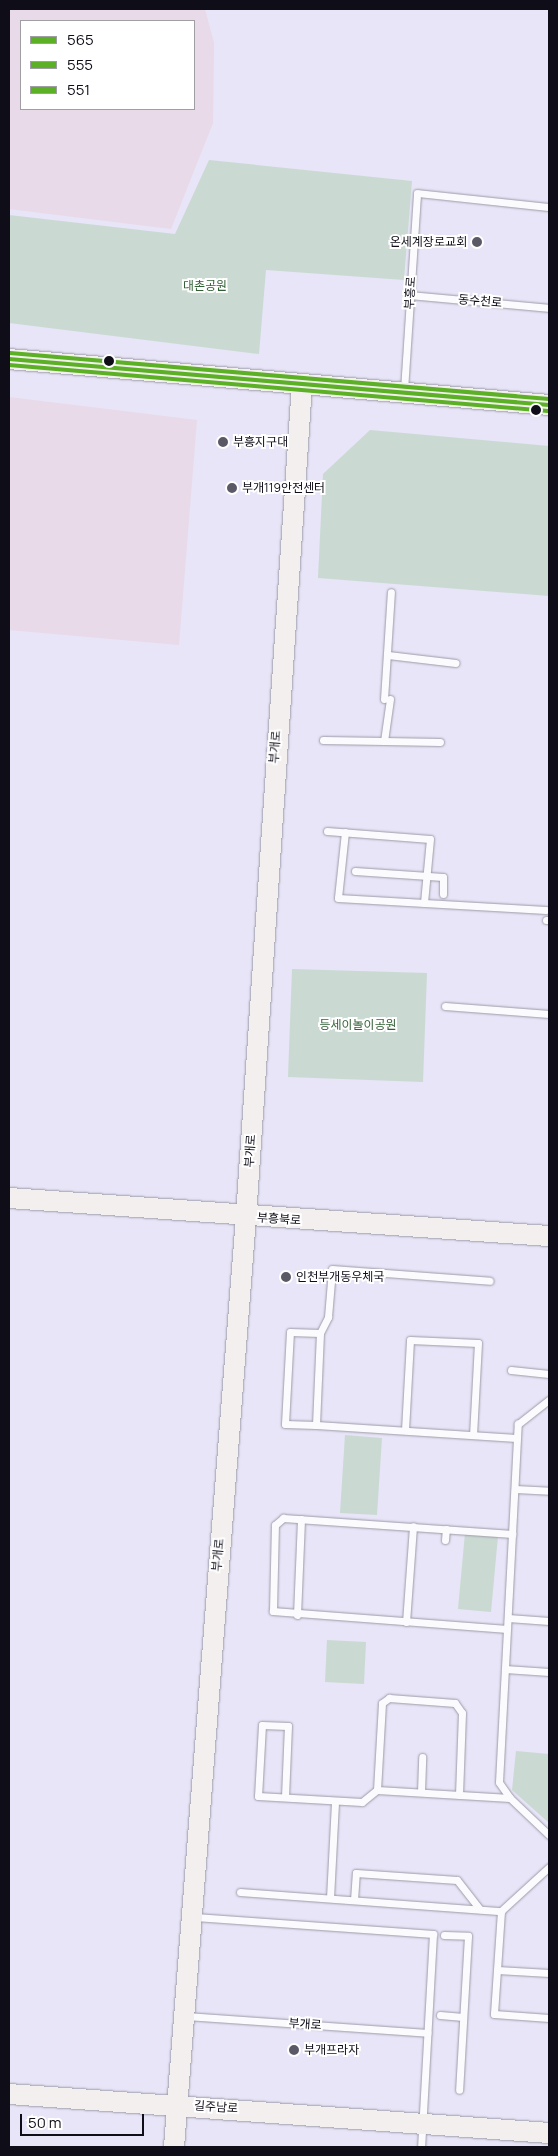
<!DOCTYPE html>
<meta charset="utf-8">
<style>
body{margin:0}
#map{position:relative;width:558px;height:2156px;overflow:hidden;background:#e7e5f7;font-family:Manrope,"Noto Sans KR",sans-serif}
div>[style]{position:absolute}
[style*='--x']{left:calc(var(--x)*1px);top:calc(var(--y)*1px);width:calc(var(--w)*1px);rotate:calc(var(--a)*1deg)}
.education>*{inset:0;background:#e8dae8}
.green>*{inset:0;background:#cadad2}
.roads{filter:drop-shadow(0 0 1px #9d9ba8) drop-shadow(0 0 1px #9d9ba8)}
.lane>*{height:7px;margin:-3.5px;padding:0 3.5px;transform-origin:3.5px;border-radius:3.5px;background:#fbfbfe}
.secondary>*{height:20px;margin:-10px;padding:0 10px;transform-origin:10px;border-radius:10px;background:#f3efef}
.bus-1>*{height:4px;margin:-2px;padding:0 2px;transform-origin:2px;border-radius:2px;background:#5bb025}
.bus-2>*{height:4px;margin:-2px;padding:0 2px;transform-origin:2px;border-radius:2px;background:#5bb025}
.bus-3>*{height:4px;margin:-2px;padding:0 2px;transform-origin:2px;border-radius:2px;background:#5bb025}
.dots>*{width:14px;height:14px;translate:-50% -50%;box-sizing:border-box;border:2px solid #fff;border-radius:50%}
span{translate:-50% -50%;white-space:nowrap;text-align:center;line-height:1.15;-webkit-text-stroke:4px #fff;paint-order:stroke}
.poi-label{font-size:12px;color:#0f0d18}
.right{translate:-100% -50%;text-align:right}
.left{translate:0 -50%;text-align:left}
.park-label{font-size:12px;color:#315f34}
.street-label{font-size:12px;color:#0f0d18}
.frame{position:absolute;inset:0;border:10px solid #0f0d18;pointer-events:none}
.legend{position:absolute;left:20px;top:20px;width:175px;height:90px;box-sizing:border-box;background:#fff;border:1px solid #9f9ea3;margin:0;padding:6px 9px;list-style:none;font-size:15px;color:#0f0d18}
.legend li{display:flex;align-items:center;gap:10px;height:25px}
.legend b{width:25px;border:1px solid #9f9ea3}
.scale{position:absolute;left:20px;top:2114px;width:124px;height:22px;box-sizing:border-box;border:2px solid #0f0d18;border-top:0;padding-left:6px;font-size:15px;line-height:18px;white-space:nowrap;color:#0f0d18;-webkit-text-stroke:4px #fff;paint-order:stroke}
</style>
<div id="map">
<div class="education">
<div style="clip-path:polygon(evenodd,9px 9px,205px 9px,214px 43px,213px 123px,171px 229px,9px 209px,9px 9px,21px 21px,194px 21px,194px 109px,21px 109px,21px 21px)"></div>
<div style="clip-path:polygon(9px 397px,197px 420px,179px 645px,9px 630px)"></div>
</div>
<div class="green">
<div style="clip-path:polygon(209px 160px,412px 181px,404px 280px,266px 270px,259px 354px,9px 323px,9px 215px,175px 234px)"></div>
<div style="clip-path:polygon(370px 430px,549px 446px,549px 596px,318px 578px,323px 474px)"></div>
<div style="clip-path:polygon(292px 969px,427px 973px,423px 1082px,288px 1077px)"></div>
<div style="clip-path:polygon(345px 1435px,382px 1438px,377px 1515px,340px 1513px)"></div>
<div style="clip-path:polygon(465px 1533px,498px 1536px,491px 1612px,458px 1609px)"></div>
<div style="clip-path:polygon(327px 1640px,366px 1642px,364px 1684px,325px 1682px)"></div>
<div style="clip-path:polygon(516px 1751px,549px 1754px,549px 1823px,512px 1790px)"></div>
</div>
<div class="roads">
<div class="lane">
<div style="--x:410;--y:295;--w:140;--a:5.3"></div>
<div style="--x:404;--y:390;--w:197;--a:-86.2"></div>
<div style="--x:417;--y:193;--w:133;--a:6.1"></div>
<div style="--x:388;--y:655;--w:68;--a:6.7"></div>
<div style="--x:384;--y:699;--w:107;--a:-86.3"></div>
<div style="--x:390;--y:699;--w:42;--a:98.1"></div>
<div style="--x:384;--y:741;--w:56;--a:1"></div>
<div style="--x:323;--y:740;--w:61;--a:0.9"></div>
<div style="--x:327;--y:831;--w:103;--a:4.4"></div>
<div style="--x:430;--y:839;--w:64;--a:95.4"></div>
<div style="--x:345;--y:832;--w:66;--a:96.1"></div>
<div style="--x:338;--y:898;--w:208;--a:3.3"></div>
<div style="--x:355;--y:871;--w:88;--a:3.9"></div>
<div style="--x:443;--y:877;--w:17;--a:90"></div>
<div style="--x:546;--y:920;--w:3;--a:0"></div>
<div style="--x:445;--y:1006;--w:104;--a:4.4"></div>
<div style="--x:320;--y:1333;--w:92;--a:92.5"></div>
<div style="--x:316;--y:1425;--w:31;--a:-178"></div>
<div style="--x:285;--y:1424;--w:92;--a:-86.9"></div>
<div style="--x:290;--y:1332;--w:30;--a:2"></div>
<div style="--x:320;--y:1333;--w:18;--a:-63"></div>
<div style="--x:328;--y:1317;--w:48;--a:-85.2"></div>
<div style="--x:332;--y:1269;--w:158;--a:4.3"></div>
<div style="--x:511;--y:1370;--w:38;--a:6"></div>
<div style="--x:316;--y:1425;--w:201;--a:3.7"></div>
<div style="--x:405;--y:1430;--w:90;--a:-86.8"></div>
<div style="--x:410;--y:1340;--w:68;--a:2.5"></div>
<div style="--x:478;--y:1343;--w:91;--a:93.1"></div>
<div style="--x:515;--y:1489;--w:34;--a:3"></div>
<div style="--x:445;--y:1540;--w:11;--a:-85"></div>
<div style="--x:297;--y:1615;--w:96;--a:-87.6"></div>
<div style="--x:508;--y:1618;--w:41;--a:4.2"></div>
<div style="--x:406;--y:1622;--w:96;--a:-85.8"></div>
<div style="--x:507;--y:1629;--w:235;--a:-175.6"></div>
<div style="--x:273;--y:1611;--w:86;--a:-88.7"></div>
<div style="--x:275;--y:1525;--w:11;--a:-41"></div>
<div style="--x:283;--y:1518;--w:230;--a:4"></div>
<div style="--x:505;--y:1669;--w:44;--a:3.9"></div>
<div style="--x:377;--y:1790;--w:87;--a:-86.7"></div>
<div style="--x:382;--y:1703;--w:9;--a:-36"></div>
<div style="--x:389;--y:1698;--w:66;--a:4.3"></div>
<div style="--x:455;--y:1703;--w:12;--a:55"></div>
<div style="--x:462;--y:1713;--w:82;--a:92.1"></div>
<div style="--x:421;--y:1792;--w:35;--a:-88"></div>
<div style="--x:285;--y:1797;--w:71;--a:-87.6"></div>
<div style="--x:288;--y:1726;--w:26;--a:-178"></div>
<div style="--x:262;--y:1725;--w:71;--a:93.2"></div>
<div style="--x:258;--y:1796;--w:104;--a:3.3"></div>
<div style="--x:362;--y:1802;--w:19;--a:-39"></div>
<div style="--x:377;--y:1790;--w:133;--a:3.4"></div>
<div style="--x:510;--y:1798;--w:19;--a:-125"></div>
<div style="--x:499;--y:1782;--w:359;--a:-87"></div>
<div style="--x:518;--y:1424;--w:39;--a:-38"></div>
<div style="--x:510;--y:1798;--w:54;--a:43.5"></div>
<div style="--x:549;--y:1867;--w:65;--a:137.5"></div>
<div style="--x:501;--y:1911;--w:103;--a:93.9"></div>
<div style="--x:494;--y:2014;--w:55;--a:4.2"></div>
<div style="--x:240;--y:1892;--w:262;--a:4.2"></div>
<div style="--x:330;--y:1898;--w:97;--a:-87"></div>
<div style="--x:354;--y:1900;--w:27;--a:-86"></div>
<div style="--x:356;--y:1873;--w:101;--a:4"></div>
<div style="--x:457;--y:1880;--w:37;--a:52"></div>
<div style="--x:195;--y:1917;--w:239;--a:4.1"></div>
<div style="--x:433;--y:1934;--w:213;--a:93.2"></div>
<div style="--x:444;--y:1935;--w:24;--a:2"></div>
<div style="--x:468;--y:1936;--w:154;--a:93.3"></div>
<div style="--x:497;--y:1970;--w:52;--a:3.3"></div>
<div style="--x:440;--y:2015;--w:23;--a:5"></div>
<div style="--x:186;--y:2016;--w:242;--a:4"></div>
</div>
<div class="secondary">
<div style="--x:9;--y:359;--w:542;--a:4.87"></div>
<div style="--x:9;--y:1198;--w:541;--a:4.03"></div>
<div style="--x:9;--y:2094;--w:541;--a:4.13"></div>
<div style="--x:174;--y:2147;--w:933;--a:-85.57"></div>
<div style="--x:246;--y:1217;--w:835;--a:-86.15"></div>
</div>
</div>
<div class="bus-1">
<div style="--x:9;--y:359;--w:542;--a:4.87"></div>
</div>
<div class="bus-2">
<div style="--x:9;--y:365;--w:541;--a:4.88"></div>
</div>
<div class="bus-3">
<div style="--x:10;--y:353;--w:541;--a:4.88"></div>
</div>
<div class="dots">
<div style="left:477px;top:242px;background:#5b5966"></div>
<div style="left:109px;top:361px;background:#0f0d18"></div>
<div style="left:536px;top:410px;background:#0f0d18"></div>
<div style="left:223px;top:442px;background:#5b5966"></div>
<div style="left:232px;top:488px;background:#5b5966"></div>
<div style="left:286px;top:1277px;background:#5b5966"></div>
<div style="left:294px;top:2050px;background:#5b5966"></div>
</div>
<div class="poi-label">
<span class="right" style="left:467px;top:242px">온세계장로교회</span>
<span class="left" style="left:233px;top:442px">부흥지구대</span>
<span class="left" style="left:242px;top:488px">부개119안전센터</span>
<span class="left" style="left:296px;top:1277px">인천부개동우체국</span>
<span class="left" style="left:304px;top:2050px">부개프라자</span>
</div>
<div class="park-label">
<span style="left:205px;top:286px">대촌공원</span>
<span style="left:358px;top:1025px">등세이놀이공원</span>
</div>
<div class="street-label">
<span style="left:410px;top:293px;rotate:-86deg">부흥로</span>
<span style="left:480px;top:301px;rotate:5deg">동수천로</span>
<span style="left:275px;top:747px;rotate:-86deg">부개로</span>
<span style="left:250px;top:1151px;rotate:-86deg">부개로</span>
<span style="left:279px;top:1219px;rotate:4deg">부흥북로</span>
<span style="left:218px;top:1555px;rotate:-85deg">부개로</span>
<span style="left:305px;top:2024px;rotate:4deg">부개로</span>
<span style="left:216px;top:2107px;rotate:4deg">길주남로</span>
</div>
<div class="frame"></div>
<ul class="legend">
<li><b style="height:6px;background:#5bb025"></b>565</li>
<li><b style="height:6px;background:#5bb025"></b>555</li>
<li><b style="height:6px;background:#5bb025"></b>551</li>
</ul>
<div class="scale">50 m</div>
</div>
